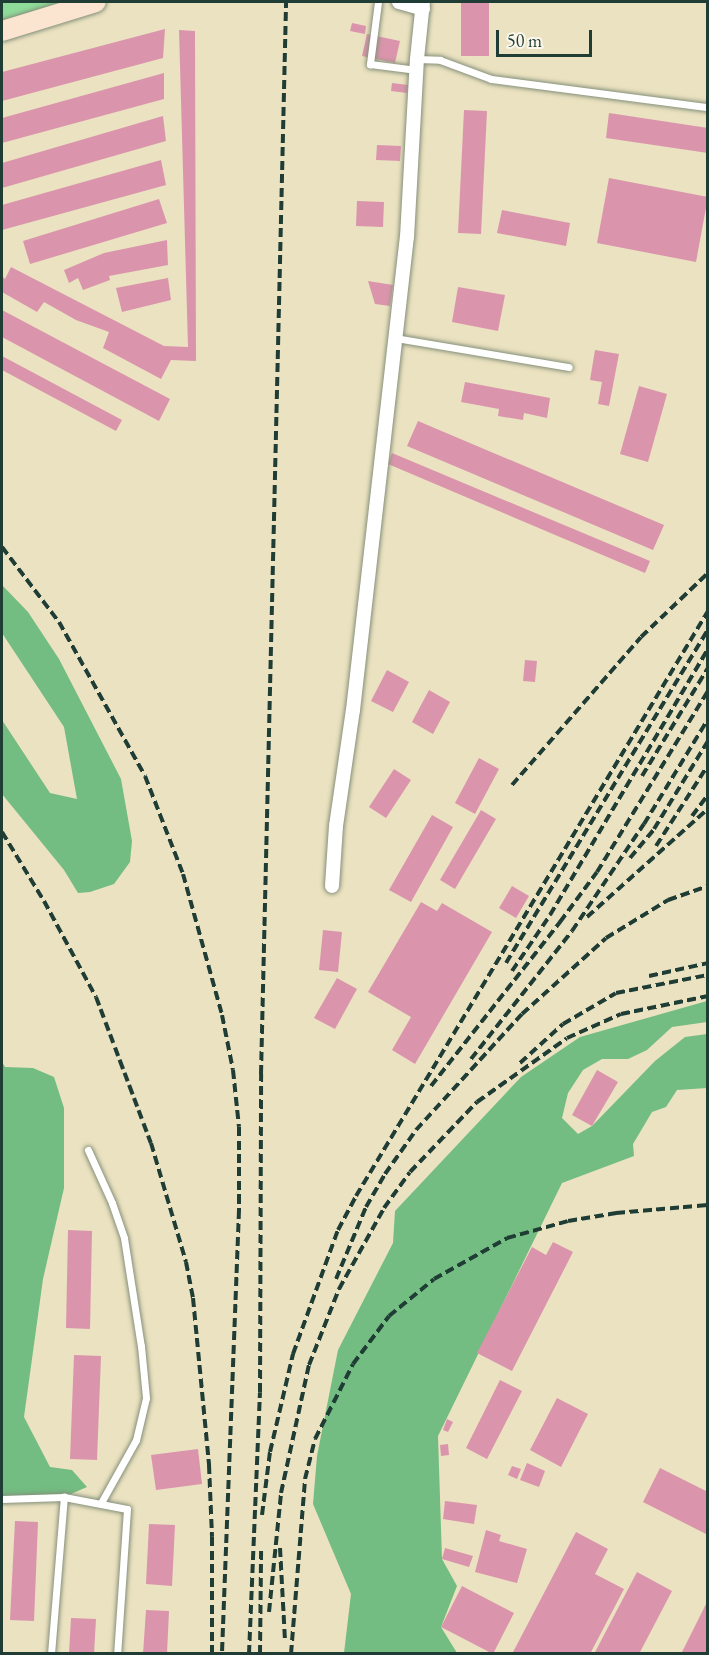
<!DOCTYPE html>
<style>
body{margin:0}
#map{position:relative;width:709px;height:1655px;overflow:hidden;background:#ebe2c1;font-family:"EB Garamond",serif}
div>[style]{position:absolute}
[style*='--x']{left:calc(var(--x)*1px);top:calc(var(--y)*1px);width:calc(var(--w)*1px);rotate:calc(var(--a)*1deg)}
.green>*{inset:0;background:#8fdc9a}
.forest>*{inset:0;background:#73bc82}
.building>*{inset:0;background:#da95ac}
.roads{filter:drop-shadow(0 0 2px #85907a) drop-shadow(0 0 2px #85907a)}
.lane>*{height:7px;margin:-3.5px;padding:0 3.5px;transform-origin:3.5px;border-radius:3.5px;background:#fff}
.street>*{height:14px;margin:-7px;padding:0 7px;transform-origin:7px;border-radius:7px;background:#fff}
.secondary>*{height:20px;margin:-10px;padding:0 10px;transform-origin:10px;border-radius:10px;background:#fce5d0}
.rail>*{height:4px;margin-top:-2px;transform-origin:0;background:repeating-linear-gradient(90deg,#1f3d34 0 9px,transparent 0 13.5px)}
span{translate:-50% -50%;white-space:nowrap;text-align:center;line-height:1.15;-webkit-text-stroke:4.5px #fbf7ec;paint-order:stroke}
.frame{position:absolute;inset:0;border:3px solid #1f3d34;pointer-events:none}
.scale{position:absolute;left:496px;top:30px;width:96px;height:27px;box-sizing:border-box;border:3px solid #1f3d34;border-top:0;padding-left:8px;font-size:18px;line-height:21px;white-space:nowrap;color:#1f3d34;-webkit-text-stroke:4px #fbf7ec;paint-order:stroke}
</style>
<div id="map">
<div class="green">
<div style="clip-path:polygon(2px 2px,63px 2px,2px 21px)"></div>
</div>
<div class="forest">
<div style="clip-path:polygon(2px 585px,28px 612px,59px 659px,121px 779px,132px 841px,130px 862px,114px 884px,90px 892px,78px 893px,64px 870px,2px 794px,2px 720px,50px 793px,77px 799px,64px 727px,2px 633px)"></div>
<div style="clip-path:polygon(707px 1001px,707px 1022px,672px 1027px,647px 1050px,628px 1059px,602px 1059px,583px 1070px,568px 1093px,562px 1118px,578px 1134px,592px 1126px,655px 1061px,685px 1037px,707px 1034px,707px 1088px,677px 1090px,666px 1107px,652px 1112px,633px 1144px,634px 1156px,562px 1183px,438px 1436px,442px 1559px,457px 1586px,441px 1627px,457px 1653px,344px 1653px,351px 1594px,313px 1504px,317px 1456px,338px 1350px,393px 1243px,395px 1211px,521px 1077px,580px 1037px)"></div>
<div style="clip-path:polygon(2px 1062px,5px 1067px,33px 1068px,54px 1077px,64px 1108px,64px 1188px,43px 1279px,24px 1417px,50px 1467px,72px 1470px,87px 1487px,64px 1497px,26px 1498px,2px 1503px)"></div>
</div>
<div class="building">
<div style="clip-path:polygon(461px 2px,489px 2px,489px 56px,461px 56px)"></div>
<div style="clip-path:polygon(352px 23px,366px 26px,365px 34px,350px 31px)"></div>
<div style="clip-path:polygon(165px 29px,163px 58px,2px 101px,2px 72px)"></div>
<div style="clip-path:polygon(179px 30px,195px 31px,196px 361px,171px 360px,161px 379px,103px 348px,109px 332px,76px 320px,44px 302px,37px 312px,2px 292px,2px 276px,5px 279px,11px 267px,164px 346px,188px 347px)"></div>
<div style="clip-path:polygon(367px 34px,400px 41px,395px 63px,362px 56px)"></div>
<div style="clip-path:polygon(164px 73px,164px 99px,2px 143px,2px 118px)"></div>
<div style="clip-path:polygon(392px 83px,408px 85px,407px 93px,391px 91px)"></div>
<div style="clip-path:polygon(464px 110px,487px 111px,481px 234px,458px 233px)"></div>
<div style="clip-path:polygon(609px 113px,708px 128px,708px 153px,606px 138px)"></div>
<div style="clip-path:polygon(163px 116px,166px 141px,2px 188px,2px 163px)"></div>
<div style="clip-path:polygon(377px 145px,401px 146px,400px 161px,376px 160px)"></div>
<div style="clip-path:polygon(161px 160px,166px 185px,2px 230px,2px 205px)"></div>
<div style="clip-path:polygon(609px 178px,708px 197px,696px 262px,597px 243px)"></div>
<div style="clip-path:polygon(159px 199px,167px 223px,30px 264px,23px 241px)"></div>
<div style="clip-path:polygon(357px 201px,384px 202px,383px 227px,356px 226px)"></div>
<div style="clip-path:polygon(502px 210px,570px 223px,566px 246px,497px 233px)"></div>
<div style="clip-path:polygon(167px 240px,168px 265px,109px 276px,110px 280px,83px 290px,78px 278px,69px 283px,64px 270px,104px 253px)"></div>
<div style="clip-path:polygon(168px 278px,171px 300px,122px 312px,116px 288px)"></div>
<div style="clip-path:polygon(368px 281px,393px 285px,390px 306px,375px 304px)"></div>
<div style="clip-path:polygon(458px 287px,505px 295px,498px 331px,452px 322px)"></div>
<div style="clip-path:polygon(2px 310px,170px 399px,159px 421px,2px 337px)"></div>
<div style="clip-path:polygon(595px 350px,619px 354px,609px 406px,598px 404px,602px 382px,590px 380px)"></div>
<div style="clip-path:polygon(2px 356px,122px 420px,116px 431px,2px 370px)"></div>
<div style="clip-path:polygon(465px 382px,550px 398px,547px 418px,524px 413px,523px 420px,498px 416px,499px 409px,461px 402px)"></div>
<div style="clip-path:polygon(639px 386px,667px 394px,648px 462px,620px 454px)"></div>
<div style="clip-path:polygon(418px 421px,664px 525px,653px 550px,407px 446px)"></div>
<div style="clip-path:polygon(392px 453px,650px 561px,645px 573px,388px 464px)"></div>
<div style="clip-path:polygon(525px 660px,537px 661px,535px 682px,523px 681px)"></div>
<div style="clip-path:polygon(387px 670px,409px 682px,393px 712px,371px 701px)"></div>
<div style="clip-path:polygon(429px 690px,450px 702px,433px 734px,412px 722px)"></div>
<div style="clip-path:polygon(479px 758px,499px 769px,475px 814px,455px 803px)"></div>
<div style="clip-path:polygon(394px 769px,411px 780px,386px 818px,369px 807px)"></div>
<div style="clip-path:polygon(481px 810px,496px 819px,455px 889px,440px 880px)"></div>
<div style="clip-path:polygon(432px 815px,453px 827px,411px 902px,389px 890px)"></div>
<div style="clip-path:polygon(512px 886px,529px 896px,516px 918px,499px 908px)"></div>
<div style="clip-path:polygon(421px 902px,437px 911px,442px 903px,492px 932px,415px 1064px,392px 1050px,411px 1017px,368px 992px)"></div>
<div style="clip-path:polygon(323px 930px,342px 932px,338px 972px,319px 970px)"></div>
<div style="clip-path:polygon(337px 978px,357px 989px,335px 1029px,314px 1018px)"></div>
<div style="clip-path:polygon(597px 1070px,618px 1082px,592px 1126px,572px 1115px)"></div>
<div style="clip-path:polygon(68px 1230px,92px 1231px,90px 1329px,66px 1328px)"></div>
<div style="clip-path:polygon(553px 1242px,573px 1252px,512px 1371px,477px 1353px,532px 1247px,546px 1255px)"></div>
<div style="clip-path:polygon(74px 1355px,101px 1356px,97px 1460px,70px 1459px)"></div>
<div style="clip-path:polygon(500px 1380px,522px 1391px,487px 1459px,466px 1448px)"></div>
<div style="clip-path:polygon(557px 1398px,588px 1414px,561px 1467px,530px 1450px)"></div>
<div style="clip-path:polygon(447px 1419px,453px 1422px,448px 1432px,443px 1430px)"></div>
<div style="clip-path:polygon(448px 1444px,449px 1455px,441px 1456px,440px 1445px)"></div>
<div style="clip-path:polygon(198px 1449px,202px 1484px,156px 1490px,151px 1455px)"></div>
<div style="clip-path:polygon(527px 1463px,545px 1471px,539px 1487px,520px 1480px)"></div>
<div style="clip-path:polygon(512px 1466px,521px 1469px,517px 1479px,508px 1475px)"></div>
<div style="clip-path:polygon(660px 1468px,708px 1492px,708px 1535px,643px 1502px)"></div>
<div style="clip-path:polygon(445px 1501px,477px 1505px,474px 1524px,443px 1519px)"></div>
<div style="clip-path:polygon(15px 1521px,38px 1522px,34px 1621px,10px 1620px)"></div>
<div style="clip-path:polygon(149px 1524px,175px 1525px,172px 1586px,146px 1584px)"></div>
<div style="clip-path:polygon(486px 1530px,501px 1535px,499px 1541px,527px 1549px,517px 1583px,475px 1572px)"></div>
<div style="clip-path:polygon(576px 1532px,608px 1549px,595px 1574px,624px 1589px,590px 1654px,512px 1654px)"></div>
<div style="clip-path:polygon(445px 1548px,473px 1556px,469px 1567px,442px 1559px)"></div>
<div style="clip-path:polygon(637px 1572px,672px 1591px,639px 1654px,594px 1654px)"></div>
<div style="clip-path:polygon(462px 1586px,514px 1613px,493px 1654px,441px 1627px)"></div>
<div style="clip-path:polygon(708px 1600px,708px 1654px,681px 1654px)"></div>
<div style="clip-path:polygon(146px 1610px,169px 1611px,167px 1654px,143px 1654px)"></div>
<div style="clip-path:polygon(71px 1618px,96px 1619px,94px 1654px,69px 1654px)"></div>
</div>
<div class="roads">
<div class="lane">
<div style="--x:378;--y:2;--w:63;--a:97.4"></div>
<div style="--x:370;--y:64;--w:47;--a:7.3"></div>
<div style="--x:417;--y:59;--w:23;--a:2"></div>
<div style="--x:440;--y:60;--w:54;--a:20.4"></div>
<div style="--x:491;--y:79;--w:219;--a:7.4"></div>
<div style="--x:395;--y:338;--w:176;--a:9.5"></div>
<div style="--x:88;--y:1150;--w:58;--a:65.6"></div>
<div style="--x:112;--y:1203;--w:37;--a:71"></div>
<div style="--x:124;--y:1238;--w:109;--a:81.1"></div>
<div style="--x:141;--y:1346;--w:52;--a:84.5"></div>
<div style="--x:146;--y:1398;--w:43;--a:103.4"></div>
<div style="--x:136;--y:1440;--w:72;--a:119.1"></div>
<div style="--x:2;--y:1499;--w:62;--a:-1.8"></div>
<div style="--x:64;--y:1497;--w:64;--a:10.8"></div>
<div style="--x:127;--y:1509;--w:145;--a:93.9"></div>
<div style="--x:51;--y:1654;--w:158;--a:-85.3"></div>
</div>
<div class="street">
<div style="--x:399;--y:2;--w:25;--a:16"></div>
<div style="--x:332;--y:886;--w:60;--a:-86.2"></div>
<div style="--x:336;--y:826;--w:117;--a:-81.7"></div>
<div style="--x:353;--y:710;--w:476;--a:-83.5"></div>
<div style="--x:407;--y:237;--w:178;--a:-86.8"></div>
<div style="--x:417;--y:59;--w:57;--a:-84"></div>
</div>
<div class="secondary">
<div style="--x:2;--y:31;--w:98;--a:-17.1"></div>
</div>
</div>
<div class="rail">
<div style="--x:2;--y:547;--w:94;--a:52.8"></div>
<div style="--x:59;--y:622;--w:176;--a:60.8"></div>
<div style="--x:145;--y:776;--w:105;--a:68.8"></div>
<div style="--x:183;--y:874;--w:146;--a:74.5"></div>
<div style="--x:222;--y:1015;--w:56;--a:78.7"></div>
<div style="--x:233;--y:1070;--w:57;--a:84"></div>
<div style="--x:239;--y:1127;--w:83;--a:90"></div>
<div style="--x:239;--y:1210;--w:444;--a:92.2"></div>
<div style="--x:642;--y:776;--w:127;--a:-58.6"></div>
<div style="--x:512;--y:785;--w:196;--a:-48.9"></div>
<div style="--x:641;--y:637;--w:93;--a:-43.7"></div>
<div style="--x:692;--y:816;--w:26;--a:-53"></div>
<div style="--x:2;--y:832;--w:81;--a:58.7"></div>
<div style="--x:44;--y:901;--w:109;--a:61.6"></div>
<div style="--x:96;--y:997;--w:156;--a:69.4"></div>
<div style="--x:151;--y:1143;--w:124;--a:73.6"></div>
<div style="--x:186;--y:1262;--w:37;--a:79"></div>
<div style="--x:193;--y:1298;--w:168;--a:84.5"></div>
<div style="--x:209;--y:1465;--w:72;--a:87.6"></div>
<div style="--x:212;--y:1537;--w:117;--a:90"></div>
<div style="--x:656;--y:846;--w:96;--a:-57.3"></div>
<div style="--x:630;--y:858;--w:38;--a:-50"></div>
<div style="--x:654;--y:829;--w:103;--a:-58.5"></div>
<div style="--x:587;--y:917;--w:162;--a:-41.8"></div>
<div style="--x:506;--y:963;--w:389;--a:-58.8"></div>
<div style="--x:512;--y:971;--w:68;--a:-55.8"></div>
<div style="--x:550;--y:915;--w:309;--a:-59.3"></div>
<div style="--x:649;--y:976;--w:60;--a:-12.4"></div>
<div style="--x:471;--y:1059;--w:163;--a:-51.7"></div>
<div style="--x:572;--y:931;--w:129;--a:-56.1"></div>
<div style="--x:644;--y:824;--w:123;--a:-58.6"></div>
<div style="--x:520;--y:1063;--w:58;--a:-42.2"></div>
<div style="--x:563;--y:1024;--w:61;--a:-30.3"></div>
<div style="--x:616;--y:993;--w:94;--a:-11.1"></div>
<div style="--x:431;--y:1086;--w:209;--a:-51.8"></div>
<div style="--x:560;--y:922;--w:62;--a:-53.5"></div>
<div style="--x:597;--y:872;--w:212;--a:-58.5"></div>
<div style="--x:336;--y:1279;--w:78;--a:-67.4"></div>
<div style="--x:366;--y:1207;--w:38;--a:-60"></div>
<div style="--x:385;--y:1174;--w:54;--a:-54.8"></div>
<div style="--x:416;--y:1130;--w:157;--a:-47.6"></div>
<div style="--x:522;--y:1014;--w:113;--a:-42.1"></div>
<div style="--x:606;--y:938;--w:73;--a:-31.5"></div>
<div style="--x:668;--y:900;--w:42;--a:-19.3"></div>
<div style="--x:262;--y:1515;--w:64;--a:-82.8"></div>
<div style="--x:270;--y:1452;--w:101;--a:-76.8"></div>
<div style="--x:293;--y:1354;--w:132;--a:-70.1"></div>
<div style="--x:338;--y:1230;--w:38;--a:-62"></div>
<div style="--x:356;--y:1196;--w:683;--a:-58.96"></div>
<div style="--x:280;--y:1548;--w:93;--a:86.9"></div>
<div style="--x:269;--y:1612;--w:120;--a:-84.2"></div>
<div style="--x:281;--y:1493;--w:131;--a:-77.7"></div>
<div style="--x:309;--y:1365;--w:82;--a:-68.5"></div>
<div style="--x:339;--y:1289;--w:93;--a:-60.9"></div>
<div style="--x:384;--y:1208;--w:44;--a:-54.2"></div>
<div style="--x:410;--y:1172;--w:97;--a:-46.3"></div>
<div style="--x:477;--y:1102;--w:110;--a:-35.4"></div>
<div style="--x:567;--y:1038;--w:59;--a:-24"></div>
<div style="--x:621;--y:1014;--w:89;--a:-11.7"></div>
<div style="--x:249;--y:1654;--w:262;--a:-87.6"></div>
<div style="--x:260;--y:1392;--w:318;--a:-89.8"></div>
<div style="--x:261;--y:1074;--w:1072;--a:-88.66"></div>
<div style="--x:260;--y:1654;--w:103;--a:-89.4"></div>
<div style="--x:291;--y:1654;--w:176;--a:-85.4"></div>
<div style="--x:305;--y:1479;--w:41;--a:-76"></div>
<div style="--x:315;--y:1439;--w:84;--a:-63.1"></div>
<div style="--x:353;--y:1364;--w:60;--a:-53.1"></div>
<div style="--x:389;--y:1316;--w:58;--a:-39.4"></div>
<div style="--x:434;--y:1279;--w:84;--a:-29.3"></div>
<div style="--x:507;--y:1238;--w:63;--a:-15.6"></div>
<div style="--x:568;--y:1221;--w:49;--a:-9.5"></div>
<div style="--x:616;--y:1213;--w:92;--a:-5"></div>
</div>
<div class="frame"></div>
<div class="scale">50 m</div>
</div>
